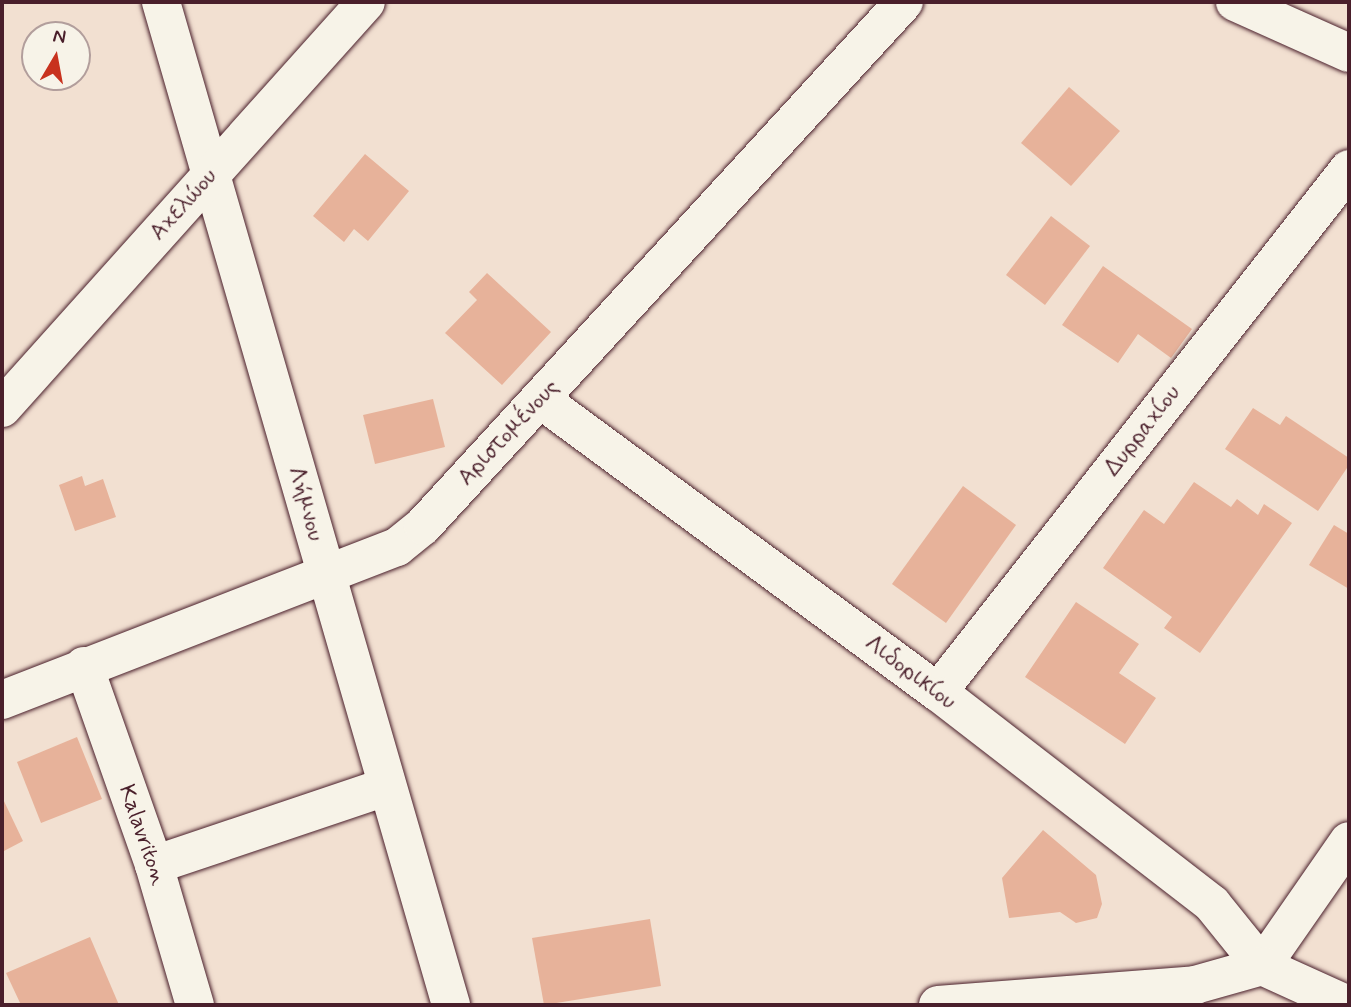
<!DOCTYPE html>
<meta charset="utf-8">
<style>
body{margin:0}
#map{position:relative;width:1351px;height:1007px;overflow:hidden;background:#f2e0d1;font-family:Mynerve,sans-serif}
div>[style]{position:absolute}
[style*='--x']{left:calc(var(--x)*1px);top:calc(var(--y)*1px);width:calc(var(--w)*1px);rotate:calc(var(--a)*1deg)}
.building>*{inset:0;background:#e7b29a}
.roads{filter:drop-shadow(0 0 2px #4a1f2b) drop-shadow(0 0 2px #4a1f2b)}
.minor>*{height:38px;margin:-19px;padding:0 19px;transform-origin:19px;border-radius:19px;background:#f7f3e8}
span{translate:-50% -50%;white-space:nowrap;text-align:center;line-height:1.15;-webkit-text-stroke:6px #f7f3e8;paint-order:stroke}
.street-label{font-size:23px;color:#4a1f2b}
.frame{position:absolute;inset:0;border:4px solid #4a1f2b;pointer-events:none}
.north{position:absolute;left:21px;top:21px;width:70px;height:70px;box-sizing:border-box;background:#f7f3e8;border:2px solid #b29e9c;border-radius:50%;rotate:10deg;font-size:19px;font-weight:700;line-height:28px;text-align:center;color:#4a1f2b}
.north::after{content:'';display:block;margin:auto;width:24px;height:32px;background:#c8321e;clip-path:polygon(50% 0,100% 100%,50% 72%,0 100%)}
</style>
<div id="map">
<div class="building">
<div style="clip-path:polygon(1069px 87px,1120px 131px,1071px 186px,1021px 143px)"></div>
<div style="clip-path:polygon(365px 154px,409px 191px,368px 241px,354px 229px,344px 242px,313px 216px)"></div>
<div style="clip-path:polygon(1051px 216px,1090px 246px,1045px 305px,1006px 275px)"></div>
<div style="clip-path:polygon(1103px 266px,1192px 329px,1171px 358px,1138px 334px,1118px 363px,1062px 325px)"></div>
<div style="clip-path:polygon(487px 273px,551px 332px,502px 385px,445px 333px,477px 300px,469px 292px)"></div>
<div style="clip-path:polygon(433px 399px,445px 447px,375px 464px,363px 415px)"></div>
<div style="clip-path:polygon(1253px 408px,1280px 425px,1286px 416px,1349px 458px,1349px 465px,1318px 511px,1225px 449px)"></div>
<div style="clip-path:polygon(82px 476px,85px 486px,103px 479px,116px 517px,75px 531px,59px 485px)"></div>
<div style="clip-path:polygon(1194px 482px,1231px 507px,1237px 499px,1258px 515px,1264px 504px,1292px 523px,1200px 653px,1164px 628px,1172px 617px,1103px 568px,1144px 510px,1164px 524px)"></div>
<div style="clip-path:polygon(963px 486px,1016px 525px,946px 623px,892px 584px)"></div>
<div style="clip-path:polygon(1334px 525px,1349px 534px,1349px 589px,1309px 565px)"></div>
<div style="clip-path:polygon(1076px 602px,1139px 644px,1119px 673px,1156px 698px,1125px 744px,1025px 677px)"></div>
<div style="clip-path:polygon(77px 737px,102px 799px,41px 823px,17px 762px)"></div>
<div style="clip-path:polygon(2px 797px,23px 841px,2px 852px)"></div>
<div style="clip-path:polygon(1043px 830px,1096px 875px,1102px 904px,1097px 918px,1076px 923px,1060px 912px,1009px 918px,1002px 878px)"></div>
<div style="clip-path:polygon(650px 919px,661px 986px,544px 1005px,532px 938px)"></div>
<div style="clip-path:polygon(90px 937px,119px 1005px,21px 1005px,6px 973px)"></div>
</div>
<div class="roads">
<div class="minor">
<div style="--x:161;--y:2;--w:1044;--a:73.87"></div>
<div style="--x:1235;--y:2;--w:125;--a:24.1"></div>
<div style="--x:540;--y:399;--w:494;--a:36.4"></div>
<div style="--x:938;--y:692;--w:346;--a:37.7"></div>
<div style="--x:1212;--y:904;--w:80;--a:51.1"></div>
<div style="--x:2;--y:408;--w:545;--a:-48.12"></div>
<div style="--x:84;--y:666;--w:211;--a:70.6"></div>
<div style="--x:154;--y:865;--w:146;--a:73.7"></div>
<div style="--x:938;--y:692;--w:665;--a:-51.84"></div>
<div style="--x:2;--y:700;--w:424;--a:-21.2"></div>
<div style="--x:397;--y:547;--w:33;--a:-39"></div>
<div style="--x:423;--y:526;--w:711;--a:-47.45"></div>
<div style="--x:154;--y:865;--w:245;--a:-18.6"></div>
<div style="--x:1262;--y:966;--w:152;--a:-55.2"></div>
<div style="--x:938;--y:1005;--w:258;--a:-4.4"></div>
<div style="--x:1195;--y:985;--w:70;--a:-15.8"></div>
<div style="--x:1262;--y:966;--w:94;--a:24.4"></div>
</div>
</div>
<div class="street-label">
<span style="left:184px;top:205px;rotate:-48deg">Αχελώου</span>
<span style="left:1143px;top:431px;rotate:-52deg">Δυρραχίου</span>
<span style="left:509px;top:433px;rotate:-47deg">Αριστομένους</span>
<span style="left:305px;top:504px;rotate:74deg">Λήμνου</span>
<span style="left:910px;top:673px;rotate:37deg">Λιδορικίου</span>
<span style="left:142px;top:835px;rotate:71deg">Kalavriton</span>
</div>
<div class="frame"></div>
<div class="north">N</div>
</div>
